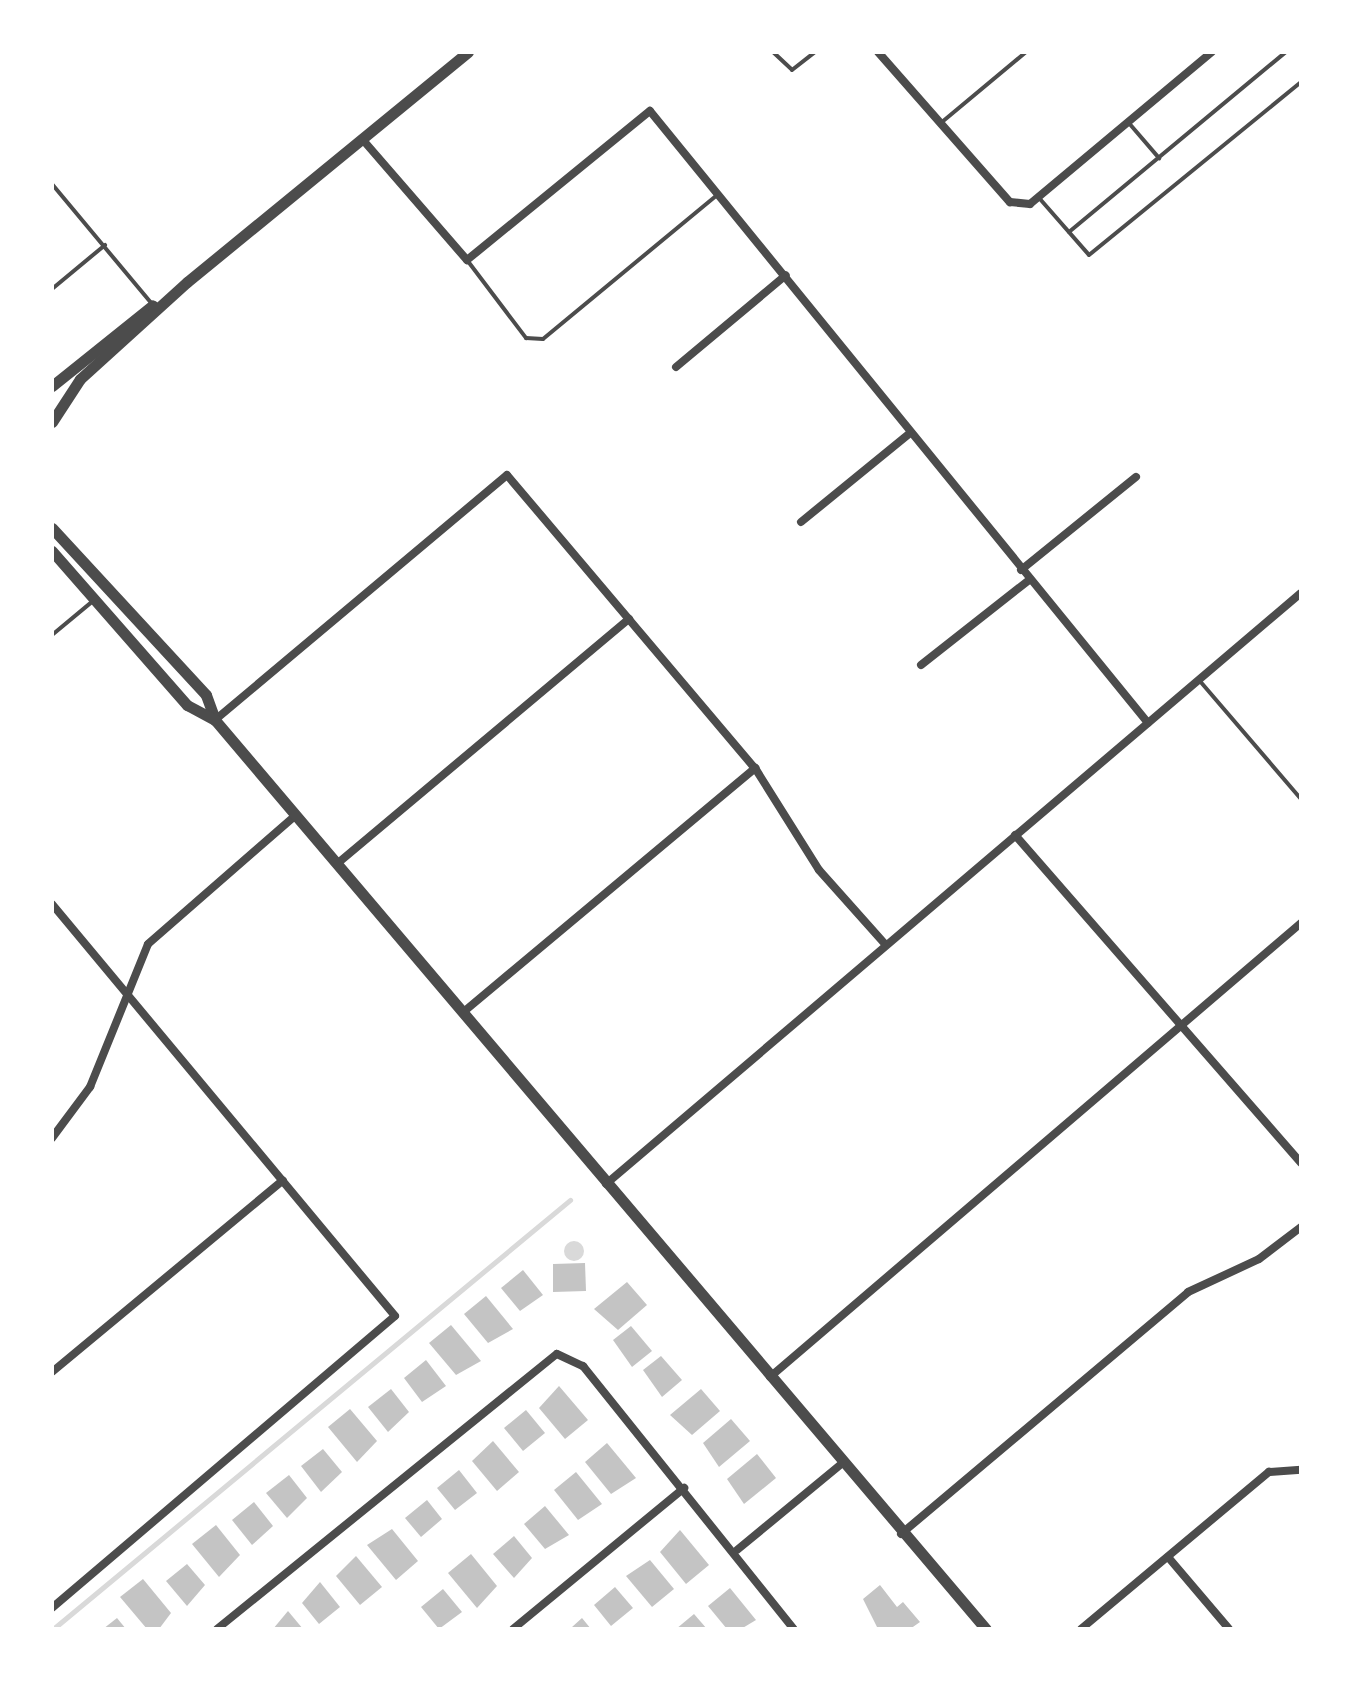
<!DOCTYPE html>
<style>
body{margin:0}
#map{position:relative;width:1353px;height:1681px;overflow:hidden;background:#fff;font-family:"Noto Sans",sans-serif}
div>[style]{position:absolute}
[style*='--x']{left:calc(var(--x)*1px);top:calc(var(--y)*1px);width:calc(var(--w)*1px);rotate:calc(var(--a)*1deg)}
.water>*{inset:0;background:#d9d9d9}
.round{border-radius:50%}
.stream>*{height:5px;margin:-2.5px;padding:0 2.5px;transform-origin:2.5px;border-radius:2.5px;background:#d9d9d9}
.building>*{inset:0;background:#c4c4c4}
.service>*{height:4px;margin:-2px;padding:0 2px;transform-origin:2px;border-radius:2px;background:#4c4c4c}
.minor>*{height:8px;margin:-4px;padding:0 4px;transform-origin:4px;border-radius:4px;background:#4c4c4c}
.tertiary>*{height:11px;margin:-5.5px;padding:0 5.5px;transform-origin:5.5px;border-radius:5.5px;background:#4c4c4c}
span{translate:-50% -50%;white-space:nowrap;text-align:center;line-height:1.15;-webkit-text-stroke:8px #fff;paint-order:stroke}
.frame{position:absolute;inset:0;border:54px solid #fff;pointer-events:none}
</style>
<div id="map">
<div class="water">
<div class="round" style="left:564px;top:1241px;width:20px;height:20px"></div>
</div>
<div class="stream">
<div style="--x:53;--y:1629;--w:672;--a:-39.69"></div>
</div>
<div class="building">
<div style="clip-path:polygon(585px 1263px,586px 1291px,553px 1292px,553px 1264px)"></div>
<div style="clip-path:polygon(523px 1270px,543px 1295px,520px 1311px,501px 1288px)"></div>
<div style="clip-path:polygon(627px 1282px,647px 1305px,618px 1330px,594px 1309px)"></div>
<div style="clip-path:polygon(486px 1296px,513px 1329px,488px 1343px,464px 1314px)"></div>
<div style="clip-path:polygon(451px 1325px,481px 1361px,456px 1375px,429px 1343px)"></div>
<div style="clip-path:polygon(631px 1326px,652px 1351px,632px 1367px,613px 1340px)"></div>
<div style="clip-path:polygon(661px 1356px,682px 1380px,662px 1397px,643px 1370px)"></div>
<div style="clip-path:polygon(426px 1360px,446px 1386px,422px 1402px,404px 1378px)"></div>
<div style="clip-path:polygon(559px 1386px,588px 1420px,565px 1439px,539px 1408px)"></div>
<div style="clip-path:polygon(391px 1389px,409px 1412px,388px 1432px,368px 1407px)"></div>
<div style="clip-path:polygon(701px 1389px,720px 1411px,692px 1435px,670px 1415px)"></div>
<div style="clip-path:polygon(350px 1409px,377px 1441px,357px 1462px,328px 1427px)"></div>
<div style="clip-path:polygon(526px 1410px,545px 1433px,523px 1451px,504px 1428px)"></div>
<div style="clip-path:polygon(731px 1419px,750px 1441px,719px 1467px,703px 1443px)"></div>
<div style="clip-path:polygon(493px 1441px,519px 1472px,497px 1491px,472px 1461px)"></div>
<div style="clip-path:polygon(607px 1443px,636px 1478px,611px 1494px,585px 1462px)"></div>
<div style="clip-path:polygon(323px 1449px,342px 1472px,321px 1492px,301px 1466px)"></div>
<div style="clip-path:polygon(757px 1454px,776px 1478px,744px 1504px,727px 1479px)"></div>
<div style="clip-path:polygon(459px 1470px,477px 1493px,455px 1510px,437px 1488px)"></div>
<div style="clip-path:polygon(576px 1472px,602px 1504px,578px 1520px,554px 1490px)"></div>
<div style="clip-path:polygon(289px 1475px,307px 1498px,287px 1518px,266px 1493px)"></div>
<div style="clip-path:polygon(427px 1500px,442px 1519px,421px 1537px,405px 1518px)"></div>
<div style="clip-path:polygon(254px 1502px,273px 1526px,252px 1545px,232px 1520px)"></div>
<div style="clip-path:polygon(545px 1506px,569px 1535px,545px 1549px,524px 1524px)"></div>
<div style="clip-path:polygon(216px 1525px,240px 1555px,219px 1577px,192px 1544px)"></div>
<div style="clip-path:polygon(392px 1529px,418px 1561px,396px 1580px,367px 1545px)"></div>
<div style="clip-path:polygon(680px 1530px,709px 1565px,686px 1584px,660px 1552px)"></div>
<div style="clip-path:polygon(514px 1536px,532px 1558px,514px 1578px,493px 1554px)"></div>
<div style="clip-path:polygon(471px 1554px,497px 1586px,477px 1608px,448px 1573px)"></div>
<div style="clip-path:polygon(356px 1556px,382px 1587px,360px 1605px,336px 1576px)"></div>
<div style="clip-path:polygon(650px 1560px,674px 1589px,652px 1607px,626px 1576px)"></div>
<div style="clip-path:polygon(187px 1564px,205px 1585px,187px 1606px,166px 1581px)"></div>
<div style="clip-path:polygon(143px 1579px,171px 1613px,159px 1629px,147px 1629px,120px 1597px)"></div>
<div style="clip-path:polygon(320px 1582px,340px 1607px,319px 1624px,302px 1603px)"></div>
<div style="clip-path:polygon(880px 1585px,897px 1607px,903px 1602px,920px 1622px,910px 1629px,878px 1629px,863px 1599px)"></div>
<div style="clip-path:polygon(615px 1587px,633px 1608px,611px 1626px,594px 1605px)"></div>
<div style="clip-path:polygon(730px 1588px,756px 1620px,741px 1629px,727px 1629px,708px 1606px)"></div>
<div style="clip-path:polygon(443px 1589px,462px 1612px,439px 1629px,421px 1607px)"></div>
<div style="clip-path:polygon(288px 1611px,303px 1629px,273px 1629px)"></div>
<div style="clip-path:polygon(694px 1614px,707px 1629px,676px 1629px)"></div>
<div style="clip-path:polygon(117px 1618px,126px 1629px,103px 1629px)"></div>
<div style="clip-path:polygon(582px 1618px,591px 1629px,566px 1629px,572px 1627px)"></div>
</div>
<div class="service">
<div style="--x:773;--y:52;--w:26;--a:43"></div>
<div style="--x:792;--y:70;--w:29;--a:-38"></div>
<div style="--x:942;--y:122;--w:109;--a:-39.8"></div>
<div style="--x:1128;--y:122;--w:48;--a:49.3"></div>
<div style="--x:52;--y:184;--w:155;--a:50.2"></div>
<div style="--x:1040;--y:199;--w:74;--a:48.8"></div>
<div style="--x:1089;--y:255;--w:274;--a:-39.2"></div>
<div style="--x:1069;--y:232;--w:282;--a:-39.7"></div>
<div style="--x:467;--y:260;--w:98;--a:52.9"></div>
<div style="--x:526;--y:338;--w:17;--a:3"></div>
<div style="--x:543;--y:339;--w:224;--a:-39.6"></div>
<div style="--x:52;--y:289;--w:69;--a:-39.7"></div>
<div style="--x:52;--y:635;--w:53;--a:-39.7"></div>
<div style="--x:1199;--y:680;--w:157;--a:49.4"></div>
</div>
<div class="minor">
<div style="--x:878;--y:52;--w:200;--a:48.7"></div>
<div style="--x:1010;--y:202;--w:20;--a:6"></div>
<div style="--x:1030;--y:204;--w:237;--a:-39.9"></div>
<div style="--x:363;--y:140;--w:159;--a:49.1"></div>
<div style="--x:467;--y:260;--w:236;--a:-39.2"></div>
<div style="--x:650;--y:111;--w:789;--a:50.86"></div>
<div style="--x:676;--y:367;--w:143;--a:-39.9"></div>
<div style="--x:801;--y:522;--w:139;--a:-39.2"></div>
<div style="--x:1021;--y:570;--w:148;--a:-39"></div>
<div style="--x:921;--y:665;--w:137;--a:-38.2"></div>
<div style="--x:215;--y:720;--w:381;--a:-40"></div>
<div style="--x:507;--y:475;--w:384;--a:49.8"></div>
<div style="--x:755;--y:768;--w:120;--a:57.9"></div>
<div style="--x:819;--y:870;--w:99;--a:48.3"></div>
<div style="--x:1015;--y:835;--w:435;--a:48.9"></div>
<div style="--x:338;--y:863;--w:380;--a:-40"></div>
<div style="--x:52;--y:904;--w:536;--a:50.22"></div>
<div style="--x:395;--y:1316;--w:450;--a:139.6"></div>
<div style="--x:467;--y:1009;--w:376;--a:-39.9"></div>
<div style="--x:52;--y:1138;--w:64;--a:-53.3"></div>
<div style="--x:90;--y:1087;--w:154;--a:-67.9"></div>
<div style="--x:148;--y:944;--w:196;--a:-41.1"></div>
<div style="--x:606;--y:1184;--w:912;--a:-40.38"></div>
<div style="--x:52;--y:1372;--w:300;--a:-39.7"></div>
<div style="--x:770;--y:1377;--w:699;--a:-40.53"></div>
<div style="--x:901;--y:1534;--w:375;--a:-40.1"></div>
<div style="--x:1188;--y:1292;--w:78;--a:-24.9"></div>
<div style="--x:1259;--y:1259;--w:53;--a:-37.3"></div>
<div style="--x:737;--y:1550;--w:134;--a:-39.5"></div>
<div style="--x:1168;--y:1557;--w:94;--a:49.7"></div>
<div style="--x:217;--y:1629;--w:437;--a:-39"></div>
<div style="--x:557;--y:1354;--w:29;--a:25"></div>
<div style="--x:583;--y:1366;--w:337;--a:51.3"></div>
<div style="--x:513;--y:1629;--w:222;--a:-39.5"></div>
<div style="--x:1081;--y:1629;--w:245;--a:-39.9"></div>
<div style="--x:1269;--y:1472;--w:32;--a:-4"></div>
</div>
<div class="tertiary">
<div style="--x:52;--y:386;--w:129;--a:-38.7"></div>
<div style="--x:52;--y:422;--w:51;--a:-56.9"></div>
<div style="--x:80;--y:379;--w:144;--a:-42.2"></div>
<div style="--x:187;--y:282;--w:363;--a:-39.3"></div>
<div style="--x:52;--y:528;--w:227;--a:47.3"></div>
<div style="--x:206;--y:695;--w:27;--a:70"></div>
<div style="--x:215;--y:720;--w:1192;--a:49.7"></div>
<div style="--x:52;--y:551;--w:205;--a:48.8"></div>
<div style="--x:187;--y:705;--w:32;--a:28"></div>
</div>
<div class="frame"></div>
</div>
